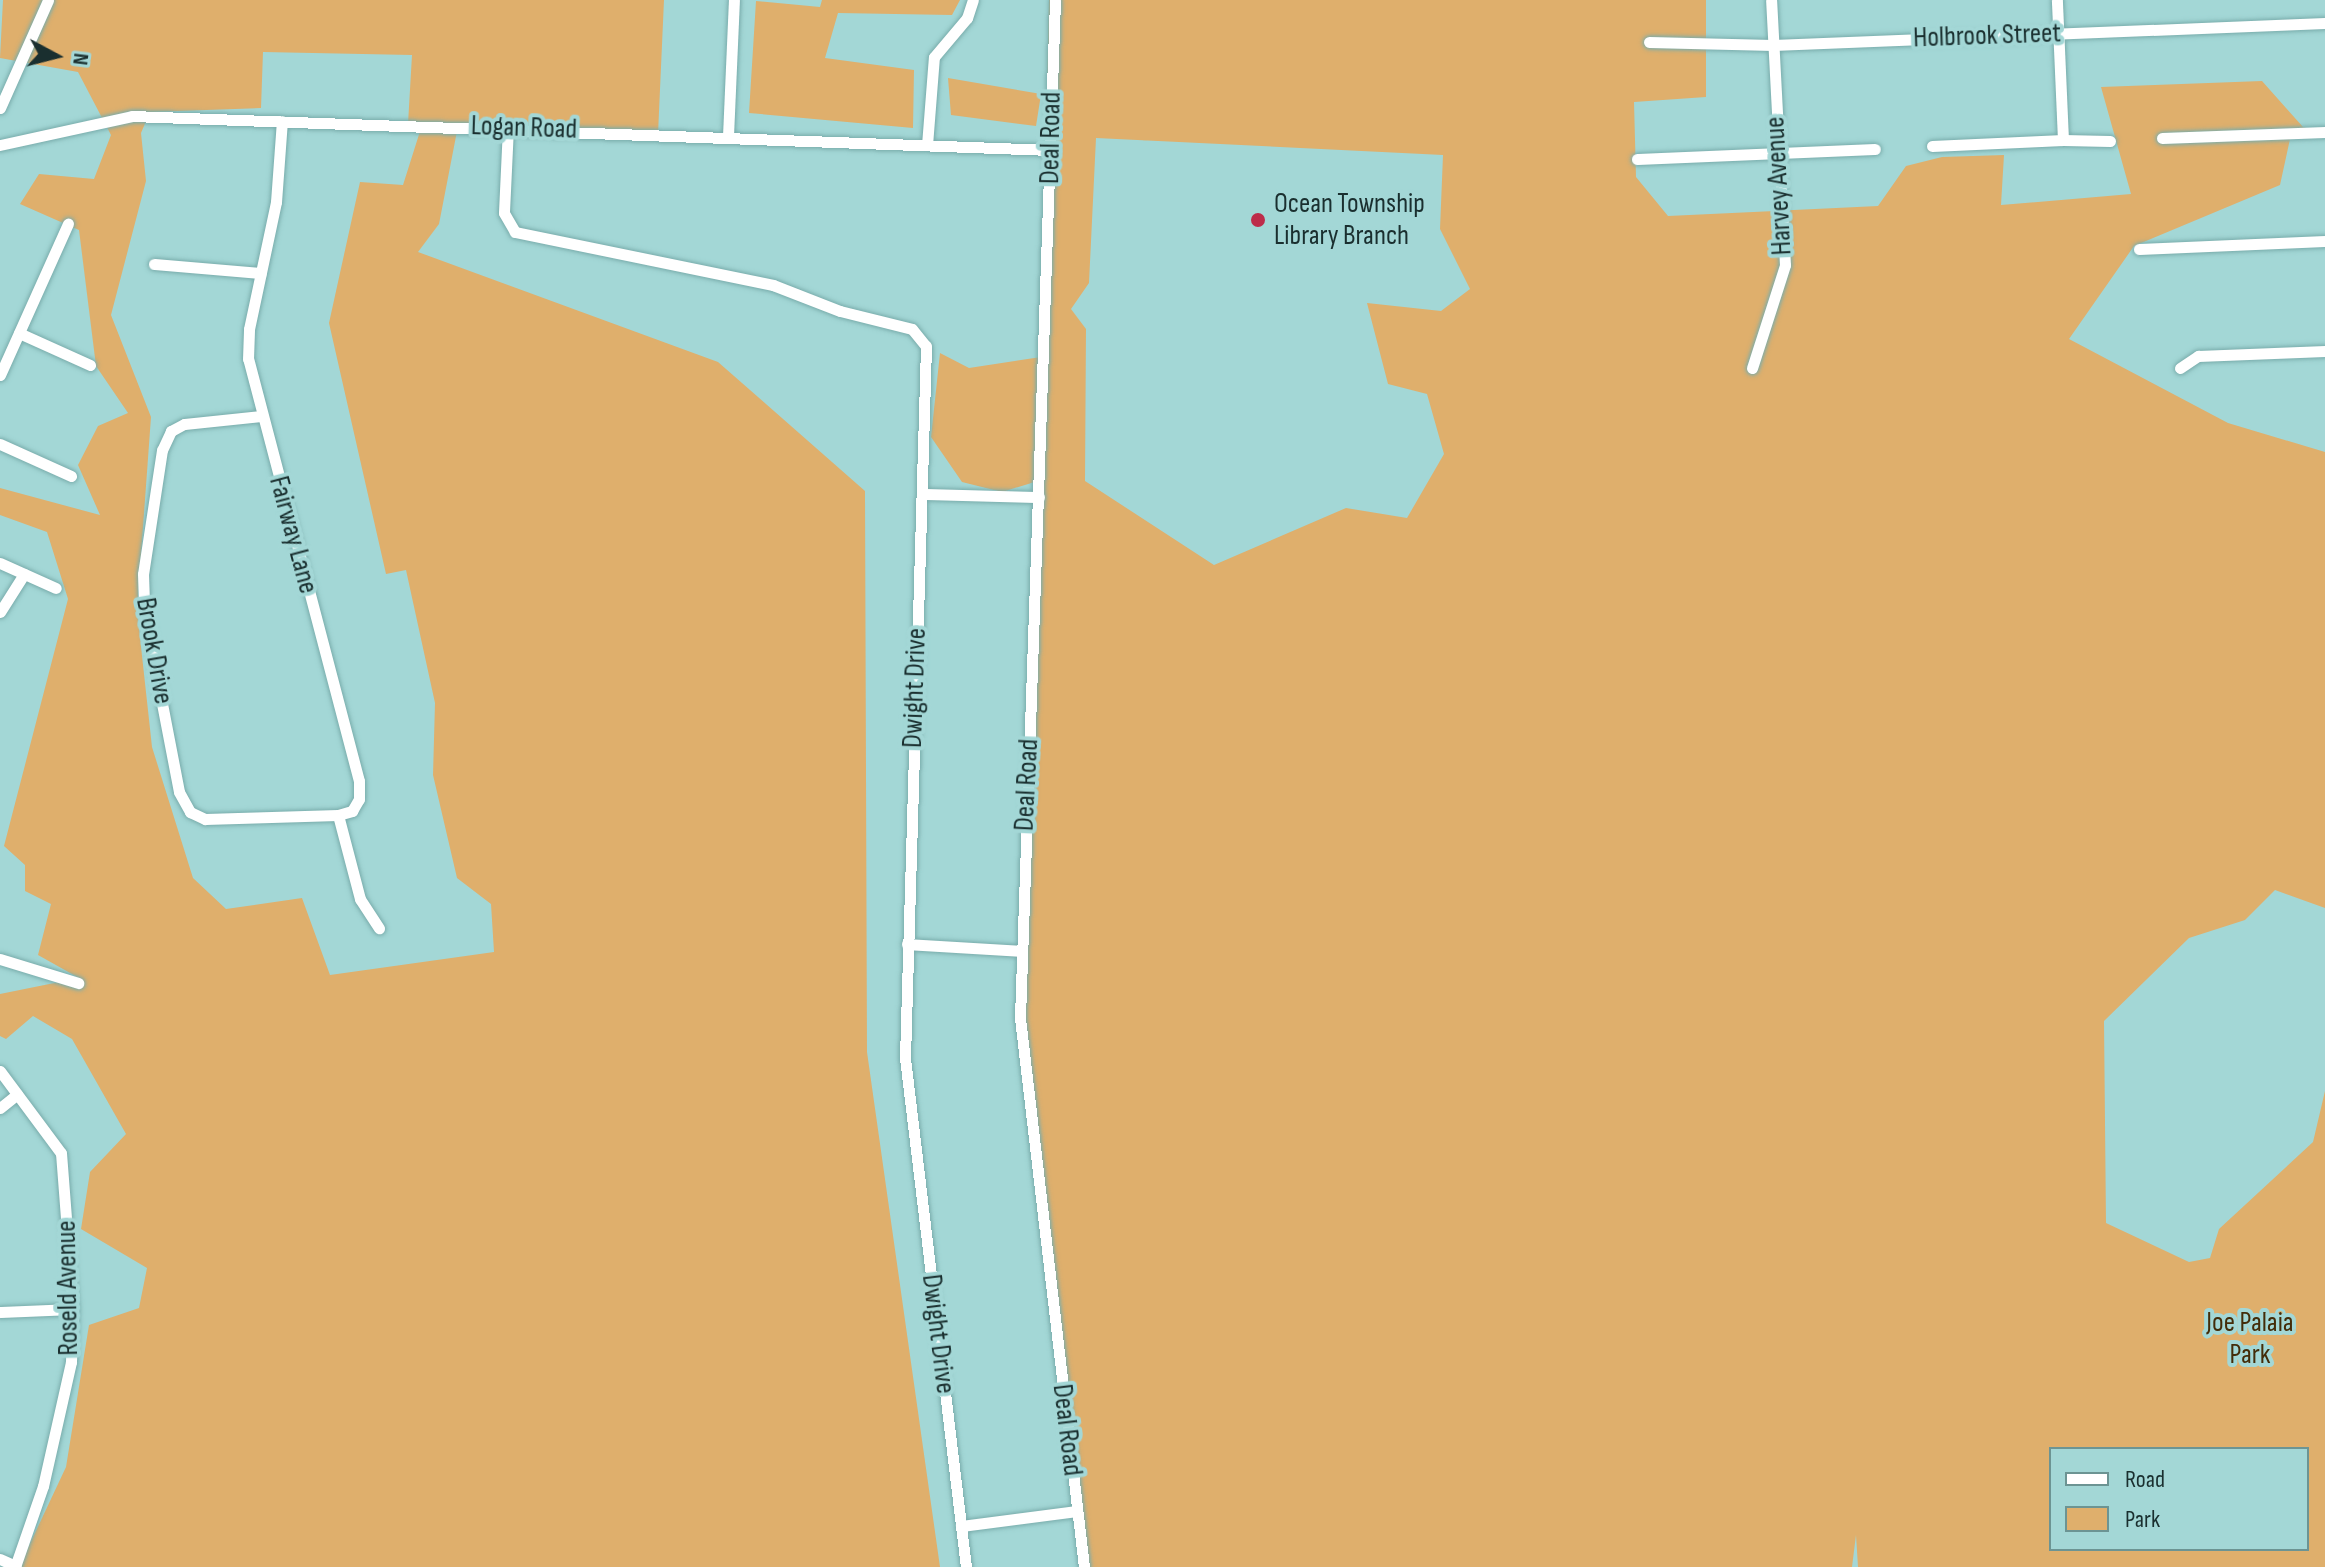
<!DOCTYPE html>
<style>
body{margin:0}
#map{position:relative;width:2325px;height:1567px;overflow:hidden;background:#a3d7d6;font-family:"Sofia Sans Condensed",sans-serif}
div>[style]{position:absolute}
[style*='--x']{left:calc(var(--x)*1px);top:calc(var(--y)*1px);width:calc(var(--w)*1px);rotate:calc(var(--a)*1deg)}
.green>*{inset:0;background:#dfaf6c}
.roads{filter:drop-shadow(0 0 2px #79acab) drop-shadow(0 0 2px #79acab)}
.minor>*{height:11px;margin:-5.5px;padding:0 5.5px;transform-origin:5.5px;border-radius:5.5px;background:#fff}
.dots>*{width:22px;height:22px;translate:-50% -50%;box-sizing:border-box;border:4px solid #a3d7d6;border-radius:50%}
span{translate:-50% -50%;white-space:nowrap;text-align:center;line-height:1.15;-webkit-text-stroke:8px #a3d7d6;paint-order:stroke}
.street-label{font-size:28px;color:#1a2f2f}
.poi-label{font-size:28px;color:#1a2f2f}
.left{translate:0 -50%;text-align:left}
.park-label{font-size:28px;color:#432c09}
.legend{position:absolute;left:2049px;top:1447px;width:260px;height:104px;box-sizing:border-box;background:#a3d7d6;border:2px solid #6c9493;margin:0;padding:10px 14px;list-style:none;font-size:24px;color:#1a2f2f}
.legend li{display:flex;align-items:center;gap:16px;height:40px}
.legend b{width:40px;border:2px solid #6c9493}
.north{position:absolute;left:16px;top:16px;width:80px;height:80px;-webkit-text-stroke:6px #a3d7d6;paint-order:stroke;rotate:97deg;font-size:22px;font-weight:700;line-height:32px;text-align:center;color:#1a2f2f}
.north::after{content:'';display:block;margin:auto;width:28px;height:36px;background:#1a2f2f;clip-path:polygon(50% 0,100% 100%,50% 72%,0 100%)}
</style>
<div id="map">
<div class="green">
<div style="clip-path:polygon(evenodd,3px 0,664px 0,658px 134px,458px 126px,439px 224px,418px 252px,718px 362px,865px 491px,867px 1052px,940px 1567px,19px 1567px,66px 1467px,89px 1325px,139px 1308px,147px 1268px,81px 1229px,90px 1172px,126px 1134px,72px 1039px,33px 1016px,6px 1039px,0 1036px,0 994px,79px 978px,38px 955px,51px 904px,25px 891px,25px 865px,4px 846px,68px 599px,47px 532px,0 515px,0 488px,100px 515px,78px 465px,98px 426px,128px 413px,96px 366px,79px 230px,20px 204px,39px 174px,94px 179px,111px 135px,78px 72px,0 58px,3px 0,263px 52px,412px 55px,408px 124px,422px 125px,403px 185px,360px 182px,329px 323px,386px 574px,406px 570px,411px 593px,435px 703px,433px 775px,457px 878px,491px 904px,494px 952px,330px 975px,302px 898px,226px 909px,193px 878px,152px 747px,137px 610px,151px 417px,111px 315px,146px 181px,141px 133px,150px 112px,261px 108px,263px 52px)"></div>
<div style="clip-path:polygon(822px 0,960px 0,952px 15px,838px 13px,825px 58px,914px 70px,913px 128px,749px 113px,756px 1px,820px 7px)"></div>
<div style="clip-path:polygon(evenodd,1049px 0,1706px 0,1706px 97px,1634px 102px,1636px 177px,1668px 216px,1878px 206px,1906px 166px,1942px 157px,2004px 155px,2001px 205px,2131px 194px,2101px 87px,2262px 81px,2303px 127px,2325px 133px,2290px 139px,2280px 185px,2134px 246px,2069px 339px,2228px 423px,2325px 452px,2325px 908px,2275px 890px,2245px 920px,2189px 938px,2104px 1021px,2106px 1223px,2189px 1262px,2210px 1258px,2219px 1229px,2313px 1142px,2325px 1091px,2325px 1567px,1858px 1567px,1856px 1535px,1852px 1567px,1083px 1567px,1021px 1053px,1038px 481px,1002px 492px,962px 482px,931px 437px,940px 353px,969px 368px,1041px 357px,1049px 0,1096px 138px,1443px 155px,1440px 229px,1470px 289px,1441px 311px,1367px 303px,1388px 384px,1427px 394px,1444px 454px,1407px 518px,1346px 508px,1214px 565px,1085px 481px,1086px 329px,1071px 309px,1089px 283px,1096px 138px,1049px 0,2051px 1449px,2307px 1449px,2307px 1549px,2051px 1549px,2051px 1449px)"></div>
<div style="clip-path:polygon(948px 78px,1041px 94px,1036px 126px,951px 115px)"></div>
</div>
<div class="roads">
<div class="minor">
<div style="--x:1055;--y:0;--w:1019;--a:91.97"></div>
<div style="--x:1020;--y:1018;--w:553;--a:83.35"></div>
<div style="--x:1649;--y:42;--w:124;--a:1.4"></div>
<div style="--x:1773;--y:45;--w:552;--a:-2.28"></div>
<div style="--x:0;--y:108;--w:118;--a:-66"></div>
<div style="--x:508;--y:127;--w:86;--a:92.7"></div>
<div style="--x:504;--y:213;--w:22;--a:60"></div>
<div style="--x:515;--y:232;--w:263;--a:11.6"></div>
<div style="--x:773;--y:285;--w:72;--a:21.2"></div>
<div style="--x:840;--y:311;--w:74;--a:14"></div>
<div style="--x:912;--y:329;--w:22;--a:51"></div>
<div style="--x:926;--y:346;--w:712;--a:91.69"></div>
<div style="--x:905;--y:1058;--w:513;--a:83.17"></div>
<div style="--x:728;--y:136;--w:136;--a:-87.5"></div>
<div style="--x:2162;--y:138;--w:163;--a:-2.1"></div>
<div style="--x:2063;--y:140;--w:47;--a:1.2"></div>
<div style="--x:0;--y:145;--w:135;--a:-12.4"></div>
<div style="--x:132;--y:116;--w:920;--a:2.12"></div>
<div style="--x:927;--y:145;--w:88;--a:-85.5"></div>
<div style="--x:934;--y:57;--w:51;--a:-49.8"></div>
<div style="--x:967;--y:18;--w:19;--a:-72"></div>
<div style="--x:1932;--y:146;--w:131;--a:-2.6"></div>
<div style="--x:2063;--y:140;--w:140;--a:-92.5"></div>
<div style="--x:1637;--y:159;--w:238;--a:-2.4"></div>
<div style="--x:2139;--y:249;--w:186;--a:-2.5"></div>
<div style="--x:154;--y:264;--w:107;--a:4.8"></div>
<div style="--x:19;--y:333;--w:78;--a:24.3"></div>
<div style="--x:1752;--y:368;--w:108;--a:-72.2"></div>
<div style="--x:1785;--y:265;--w:265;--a:-93"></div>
<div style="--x:2180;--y:368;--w:22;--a:-34"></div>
<div style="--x:2198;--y:356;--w:127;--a:-2.3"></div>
<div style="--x:0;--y:375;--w:166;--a:-65.8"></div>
<div style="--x:261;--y:416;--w:77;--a:174.1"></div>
<div style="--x:184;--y:424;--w:15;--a:152"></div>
<div style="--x:171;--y:431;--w:21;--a:115"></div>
<div style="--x:162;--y:450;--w:125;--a:98.7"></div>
<div style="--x:143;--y:574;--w:36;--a:88"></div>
<div style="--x:144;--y:610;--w:185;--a:79.1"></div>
<div style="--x:179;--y:792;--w:23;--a:61"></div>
<div style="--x:190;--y:812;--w:17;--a:25"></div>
<div style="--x:205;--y:819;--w:133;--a:-1.7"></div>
<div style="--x:338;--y:815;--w:15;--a:-16"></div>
<div style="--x:352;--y:811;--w:14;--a:-60"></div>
<div style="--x:359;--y:799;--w:18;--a:-90"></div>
<div style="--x:359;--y:781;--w:436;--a:-104.7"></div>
<div style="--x:248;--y:359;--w:30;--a:-88"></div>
<div style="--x:249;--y:329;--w:130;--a:-78"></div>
<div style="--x:276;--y:202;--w:81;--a:-85.8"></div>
<div style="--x:0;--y:444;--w:78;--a:24.3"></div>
<div style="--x:922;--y:494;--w:117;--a:1.5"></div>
<div style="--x:0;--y:563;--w:61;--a:24.1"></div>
<div style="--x:0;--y:612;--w:45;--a:-57.7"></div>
<div style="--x:338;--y:815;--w:87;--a:75.3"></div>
<div style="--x:360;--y:899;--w:35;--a:57"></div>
<div style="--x:907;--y:944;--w:115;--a:3.5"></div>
<div style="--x:0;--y:959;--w:82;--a:17.1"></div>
<div style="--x:0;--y:1071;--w:102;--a:53.4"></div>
<div style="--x:61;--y:1153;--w:156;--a:85.6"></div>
<div style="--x:73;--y:1309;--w:53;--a:92.2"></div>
<div style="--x:71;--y:1362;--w:127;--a:102.7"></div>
<div style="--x:43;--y:1486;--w:86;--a:109.1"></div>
<div style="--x:0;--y:1108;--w:22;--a:-39"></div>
<div style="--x:0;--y:1312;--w:73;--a:-2.4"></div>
<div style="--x:961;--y:1526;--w:117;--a:-7.4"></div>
<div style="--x:0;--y:1559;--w:17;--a:24"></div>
</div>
</div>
<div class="dots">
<div style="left:1258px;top:220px;background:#bd2c4a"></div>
</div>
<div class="street-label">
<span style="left:1987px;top:36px;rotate:-2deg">Holbrook Street</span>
<span style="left:524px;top:128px;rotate:2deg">Logan Road</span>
<span style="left:1051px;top:138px;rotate:-89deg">Deal Road</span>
<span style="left:1779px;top:186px;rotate:-93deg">Harvey Avenue</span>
<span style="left:293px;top:535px;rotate:75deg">Fairway Lane</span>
<span style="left:154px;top:651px;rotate:80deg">Brook Drive</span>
<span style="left:915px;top:688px;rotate:-88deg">Dwight Drive</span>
<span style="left:1027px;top:785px;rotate:-87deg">Deal Road</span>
<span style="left:68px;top:1288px;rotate:-91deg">Roseld Avenue</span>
<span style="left:938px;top:1334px;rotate:83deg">Dwight Drive</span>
<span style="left:1067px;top:1430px;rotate:83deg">Deal Road</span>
</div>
<div class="poi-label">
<span class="left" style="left:1274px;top:220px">Ocean Township<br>Library Branch</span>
</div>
<div class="park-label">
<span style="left:2250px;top:1339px">Joe Palaia<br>Park</span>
</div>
<ul class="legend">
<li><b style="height:10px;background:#fff"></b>Road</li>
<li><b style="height:22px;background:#dfaf6c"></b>Park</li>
</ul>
<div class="north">N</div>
</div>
